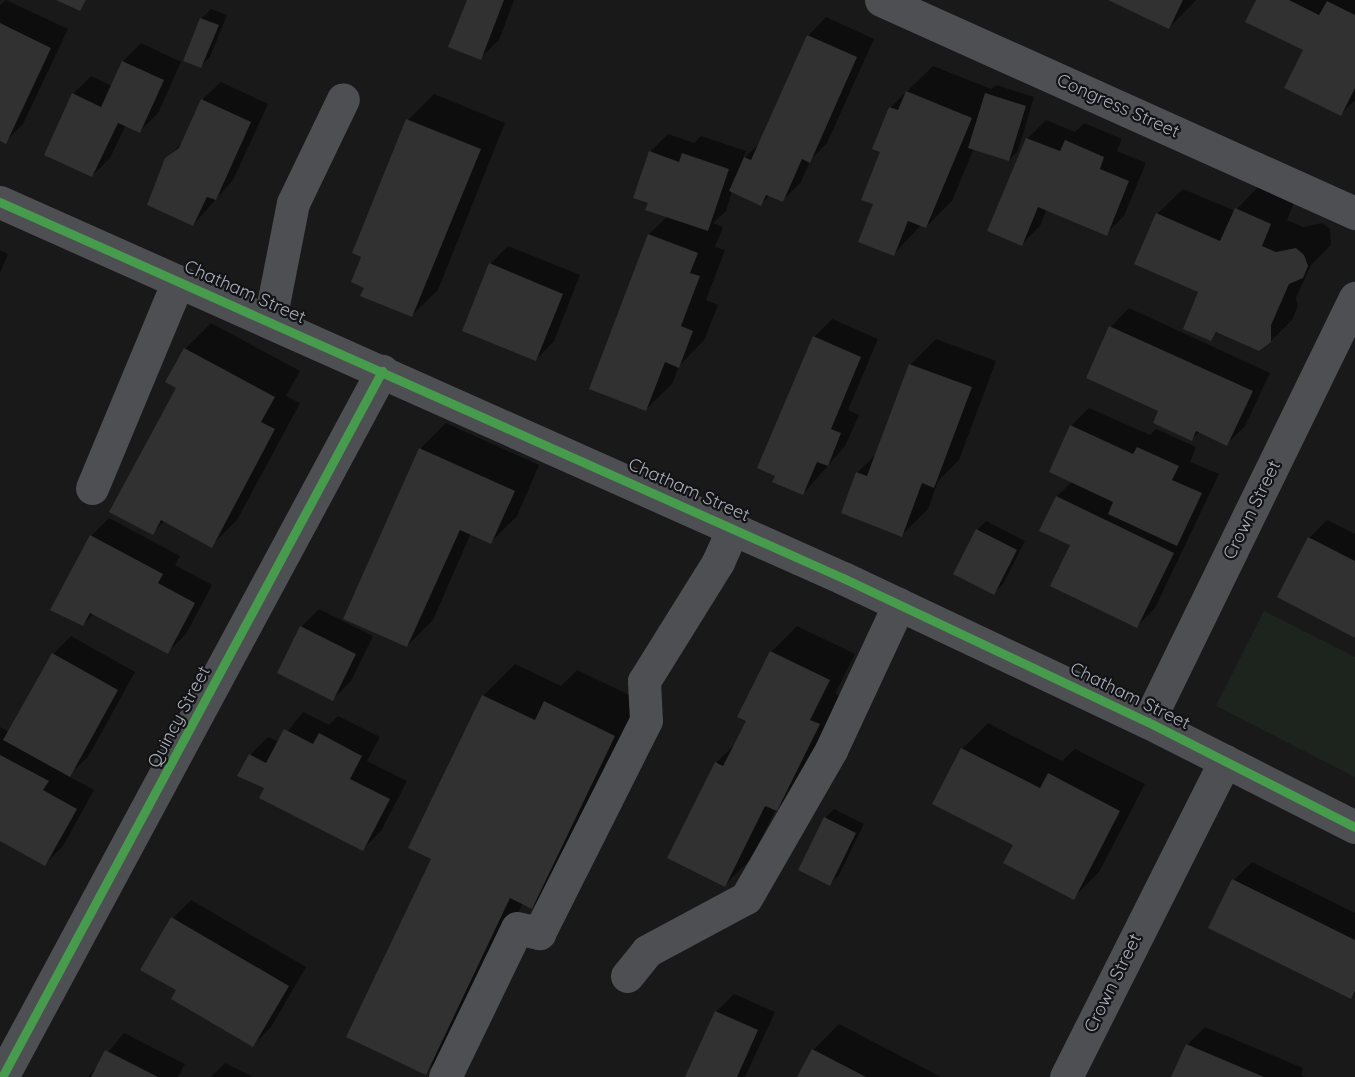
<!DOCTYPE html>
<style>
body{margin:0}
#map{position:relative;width:1355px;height:1077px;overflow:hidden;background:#19191a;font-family:Quicksand,sans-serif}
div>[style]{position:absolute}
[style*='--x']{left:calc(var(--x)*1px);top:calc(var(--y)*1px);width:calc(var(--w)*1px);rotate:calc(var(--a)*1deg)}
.green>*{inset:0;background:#1d241e}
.shadow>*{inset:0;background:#0007}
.building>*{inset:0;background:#313132}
.minor>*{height:33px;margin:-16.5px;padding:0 16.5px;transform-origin:16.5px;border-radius:16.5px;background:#4d4f53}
.cycleway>*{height:9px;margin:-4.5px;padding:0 4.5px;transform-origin:4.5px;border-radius:4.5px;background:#469c4c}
span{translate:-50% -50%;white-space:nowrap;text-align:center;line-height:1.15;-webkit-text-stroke:4.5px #131316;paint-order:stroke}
.street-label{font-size:18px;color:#a9b0bc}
</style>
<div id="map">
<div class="green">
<div style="clip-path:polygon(1264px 611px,1355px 657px,1355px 777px,1216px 706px)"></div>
</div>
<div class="shadow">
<div style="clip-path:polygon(6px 0,68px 29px,23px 124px,5px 142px,0 140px,0 5px)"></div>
<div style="clip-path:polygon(468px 0,514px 0,499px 40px,480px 58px)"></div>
<div style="clip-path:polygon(1112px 0,1196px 0,1169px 28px)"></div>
<div style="clip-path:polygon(1257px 0,1355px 0,1355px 100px,1341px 114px,1305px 49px)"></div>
<div style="clip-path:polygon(211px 9px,227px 15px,210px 57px,201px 66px,185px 60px,202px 18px)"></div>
<div style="clip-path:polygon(826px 17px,874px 39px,827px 143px,811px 159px,801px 182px,783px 200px,770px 195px,760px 205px,732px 191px,726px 211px,713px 223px,723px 227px,715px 247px,725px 250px,706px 300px,718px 305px,704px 340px,679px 366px,672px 384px,646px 409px,591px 388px,649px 234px,668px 216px,650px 202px,650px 152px,668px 134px,694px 143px,701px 136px,746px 151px,743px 159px,762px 141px,808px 36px)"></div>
<div style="clip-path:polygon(141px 43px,181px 62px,158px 113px,140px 131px,126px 125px,110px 158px,92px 176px,73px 94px,91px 76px,112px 86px,123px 61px)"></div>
<div style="clip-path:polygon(933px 66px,991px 89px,996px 85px,1034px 97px,1018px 151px,1009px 160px,974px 148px,952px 201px,926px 227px,921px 225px,893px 255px,875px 204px,890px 108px)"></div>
<div style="clip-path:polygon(221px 82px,268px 104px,233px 180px,193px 225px,166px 159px,185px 140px,202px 100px)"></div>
<div style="clip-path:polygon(434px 94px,505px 123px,438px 290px,412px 315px,366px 287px,363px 257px,354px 253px,408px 120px)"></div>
<div style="clip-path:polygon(1046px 120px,1075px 132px,1084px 123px,1122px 139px,1117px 151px,1146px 163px,1124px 216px,1106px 234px,1047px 209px,1040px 226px,1022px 244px,989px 230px,1028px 138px)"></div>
<div style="clip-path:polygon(1262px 183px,1296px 198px,1287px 220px,1303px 227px,1322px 223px,1330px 229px,1331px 245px,1311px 265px,1296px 298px,1298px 306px,1292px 320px,1266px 346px,1250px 348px,1242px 340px,1219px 331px,1211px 339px,1200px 291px,1157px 214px,1183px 189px,1235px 211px)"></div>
<div style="clip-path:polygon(508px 246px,580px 275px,554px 341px,536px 360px,490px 264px)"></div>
<div style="clip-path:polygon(0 250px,8px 254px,0 273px)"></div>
<div style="clip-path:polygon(1129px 308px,1270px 373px,1245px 426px,1227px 444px,1200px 431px,1191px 440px,1160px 411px,1088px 377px,1111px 327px)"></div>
<div style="clip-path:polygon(832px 319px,878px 339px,848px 410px,859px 415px,845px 446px,803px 494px,814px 337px)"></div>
<div style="clip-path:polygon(211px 323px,300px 371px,286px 396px,300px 403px,237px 520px,211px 546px,165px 520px,152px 533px,178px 387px,167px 381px,185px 349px)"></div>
<div style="clip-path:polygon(936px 339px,996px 361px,959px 460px,938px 481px,928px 509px,902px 535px,857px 473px,877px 453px,911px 364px)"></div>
<div style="clip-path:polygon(1089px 408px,1150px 435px,1156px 429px,1196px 447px,1190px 462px,1219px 474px,1155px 608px,1137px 626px,1072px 544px,1041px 530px,1057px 496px,1072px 482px,1071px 426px)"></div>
<div style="clip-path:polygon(446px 423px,539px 465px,517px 516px,491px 542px,471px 533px,433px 620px,407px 646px,420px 449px)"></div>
<div style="clip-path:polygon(109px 518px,180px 556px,175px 565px,212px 585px,186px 634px,168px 652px,94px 613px,83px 625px,91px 536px)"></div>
<div style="clip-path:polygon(1327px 520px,1355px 534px,1355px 636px,1309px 538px)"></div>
<div style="clip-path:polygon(986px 521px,1025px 541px,1003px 584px,994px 593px,977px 530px)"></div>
<div style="clip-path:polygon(319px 609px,373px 636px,351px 681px,333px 699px,279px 672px,301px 627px)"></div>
<div style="clip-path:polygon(797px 626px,855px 654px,835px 694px,845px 698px,802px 784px,776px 809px,751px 859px,725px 885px,716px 763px,737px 742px,748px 720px,739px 716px,771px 652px)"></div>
<div style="clip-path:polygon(71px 636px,135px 672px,88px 757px,68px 776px,94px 790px,63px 846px,45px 864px,0 839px,0 727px,9px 732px,53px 654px)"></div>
<div style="clip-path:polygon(515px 664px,561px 686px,577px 670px,646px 703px,564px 876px,532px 907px,523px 903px,457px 1041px,425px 1073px,433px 858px,483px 696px)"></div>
<div style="clip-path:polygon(303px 712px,329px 725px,338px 716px,380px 737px,367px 761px,407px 781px,381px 831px,363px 849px,266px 788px,250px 755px,268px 737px,279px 742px)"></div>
<div style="clip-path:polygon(988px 723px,1062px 761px,1075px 749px,1145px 784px,1099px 872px,1073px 898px,1015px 844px,962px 749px)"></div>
<div style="clip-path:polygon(834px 809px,864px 824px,839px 875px,830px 884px,825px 818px)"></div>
<div style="clip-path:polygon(1252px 862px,1355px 913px,1355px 993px,1351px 998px,1234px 880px)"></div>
<div style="clip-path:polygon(191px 900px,306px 967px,271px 1027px,253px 1045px,177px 989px,142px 969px,173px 918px)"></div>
<div style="clip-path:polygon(734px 994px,775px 1012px,745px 1077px,686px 1077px,716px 1012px)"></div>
<div style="clip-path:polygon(839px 1024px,941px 1077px,799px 1077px,813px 1050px)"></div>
<div style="clip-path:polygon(1205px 1027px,1303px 1068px,1301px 1075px,1305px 1077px,1173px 1077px,1187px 1045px)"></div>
<div style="clip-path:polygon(124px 1033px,185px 1064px,178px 1077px,88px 1077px)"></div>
<div style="clip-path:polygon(225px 1063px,253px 1077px,211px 1077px)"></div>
</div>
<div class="building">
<div style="clip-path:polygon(56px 0,86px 0,80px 11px)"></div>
<div style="clip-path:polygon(467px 0,504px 0,481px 60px,448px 47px)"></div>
<div style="clip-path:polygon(1108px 0,1183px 0,1169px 29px)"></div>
<div style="clip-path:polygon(1256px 0,1289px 0,1319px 15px,1327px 1px,1355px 15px,1355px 88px,1341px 116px,1284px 88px,1303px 50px,1245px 22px)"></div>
<div style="clip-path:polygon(200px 18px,219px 25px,201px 68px,183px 61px)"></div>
<div style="clip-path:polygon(0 23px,51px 48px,6px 144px,0 141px)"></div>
<div style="clip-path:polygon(807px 35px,857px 57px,810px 163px,802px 159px,783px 202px,766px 195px,761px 206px,729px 191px,744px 157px,751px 160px)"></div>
<div style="clip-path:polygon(122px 61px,164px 80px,140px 133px,118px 123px,92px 177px,44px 155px,72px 93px,101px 107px)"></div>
<div style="clip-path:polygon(906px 91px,972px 118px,926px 228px,908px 221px,894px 256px,858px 242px,873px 204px,861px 200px,880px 152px,872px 149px,889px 107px,898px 110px)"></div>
<div style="clip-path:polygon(985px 93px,1026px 106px,1009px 161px,968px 148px)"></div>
<div style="clip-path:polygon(201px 99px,251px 122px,216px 200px,207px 197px,193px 226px,147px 205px,165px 158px,179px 148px)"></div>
<div style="clip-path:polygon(406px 119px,481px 149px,412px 317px,360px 296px,364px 288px,351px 282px,361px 257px,352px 253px)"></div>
<div style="clip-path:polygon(1026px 138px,1060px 151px,1065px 140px,1104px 157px,1100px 169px,1129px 181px,1107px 236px,1038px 207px,1022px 246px,987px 231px)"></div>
<div style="clip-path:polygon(649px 151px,679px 162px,682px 153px,729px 169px,708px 231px,645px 210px,648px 203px,633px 198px)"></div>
<div style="clip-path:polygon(1235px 208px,1271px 224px,1262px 246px,1276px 252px,1296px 248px,1304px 255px,1308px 266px,1303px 278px,1289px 284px,1271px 325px,1271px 342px,1259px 351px,1216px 332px,1211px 341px,1183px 329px,1198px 292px,1134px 264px,1156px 213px,1220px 241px)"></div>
<div style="clip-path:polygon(648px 234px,698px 253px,690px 273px,700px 276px,681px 326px,693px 331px,679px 368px,665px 362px,646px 411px,589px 389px)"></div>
<div style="clip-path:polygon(489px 263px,563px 294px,536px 361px,462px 331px)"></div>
<div style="clip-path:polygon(1109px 326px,1253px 391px,1227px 446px,1196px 431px,1192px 441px,1153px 423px,1158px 411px,1086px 378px)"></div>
<div style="clip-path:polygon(813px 336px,861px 357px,831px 429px,841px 433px,828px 466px,817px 462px,803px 495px,772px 482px,775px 476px,757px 468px)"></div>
<div style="clip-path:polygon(184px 348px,275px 397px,261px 422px,275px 429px,212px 548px,161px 520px,153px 535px,109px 512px,176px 388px,165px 382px)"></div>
<div style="clip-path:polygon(909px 364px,972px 387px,934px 488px,922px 483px,902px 537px,841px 513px,856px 472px,867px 476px)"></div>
<div style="clip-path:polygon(1070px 425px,1133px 454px,1137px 447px,1179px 466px,1172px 480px,1202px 493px,1177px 546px,1108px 514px,1113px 502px,1049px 472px)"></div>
<div style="clip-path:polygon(419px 448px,515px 491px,491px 544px,460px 530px,407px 647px,343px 619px)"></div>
<div style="clip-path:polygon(1056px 496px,1174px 553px,1137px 628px,1050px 586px,1070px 545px,1039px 531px)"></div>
<div style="clip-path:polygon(976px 529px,1017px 550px,994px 595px,953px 574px)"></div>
<div style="clip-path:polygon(90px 535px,163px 574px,158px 583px,195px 603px,168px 654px,90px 613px,83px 626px,50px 610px)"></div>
<div style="clip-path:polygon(1308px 537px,1355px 561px,1355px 638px,1277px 597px)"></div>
<div style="clip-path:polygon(300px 626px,356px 654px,333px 701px,277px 673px)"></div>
<div style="clip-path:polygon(770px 651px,830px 680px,810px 720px,820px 724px,777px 811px,765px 806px,725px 887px,667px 858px,715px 762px,723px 766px,746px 721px,737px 717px)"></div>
<div style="clip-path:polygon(52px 653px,118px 690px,70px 777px,3px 740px)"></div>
<div style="clip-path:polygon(482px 695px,535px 720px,544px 701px,615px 736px,532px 909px,510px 898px,426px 1075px,346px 1037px,431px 859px,408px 848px)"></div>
<div style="clip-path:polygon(284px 729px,313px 744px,319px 733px,362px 756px,350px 779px,390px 799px,363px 851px,259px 798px,264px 788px,237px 776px,249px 754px,266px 763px)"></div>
<div style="clip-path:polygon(961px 748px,1040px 788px,1048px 773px,1120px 811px,1074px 900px,1003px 863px,1013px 845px,932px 804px)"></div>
<div style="clip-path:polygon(0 755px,49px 781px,43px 790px,77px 809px,45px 866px,0 841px)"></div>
<div style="clip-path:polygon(824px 817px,856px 833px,830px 886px,798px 870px)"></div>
<div style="clip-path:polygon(1232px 879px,1355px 940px,1355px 991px,1351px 999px,1208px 928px)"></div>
<div style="clip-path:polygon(171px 917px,289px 986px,253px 1047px,171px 999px,176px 990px,140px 970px)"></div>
<div style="clip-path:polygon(715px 1011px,758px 1030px,737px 1077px,685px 1077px)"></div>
<div style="clip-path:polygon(1186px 1044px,1264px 1077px,1171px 1077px)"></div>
<div style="clip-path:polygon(812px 1049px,866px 1077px,797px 1077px)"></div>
<div style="clip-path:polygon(105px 1050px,158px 1077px,91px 1077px)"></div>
</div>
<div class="minor">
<div style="--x:881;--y:0;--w:520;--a:24.2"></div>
<div style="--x:0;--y:202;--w:923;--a:24.04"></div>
<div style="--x:843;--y:578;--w:337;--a:25.3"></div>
<div style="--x:1148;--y:722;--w:232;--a:26.9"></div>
<div style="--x:270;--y:320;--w:119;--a:-78.9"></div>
<div style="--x:293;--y:203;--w:115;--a:-64.3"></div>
<div style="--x:92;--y:488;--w:224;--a:-67.4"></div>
<div style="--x:1148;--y:722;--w:472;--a:-64"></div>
<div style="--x:627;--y:976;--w:32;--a:-51"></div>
<div style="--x:647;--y:951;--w:112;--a:-28.2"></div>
<div style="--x:746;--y:898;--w:171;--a:-60.1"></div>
<div style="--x:831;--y:750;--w:161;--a:-65"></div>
<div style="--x:2;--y:1077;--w:802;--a:-61.71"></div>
<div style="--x:445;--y:1077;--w:165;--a:-64.2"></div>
<div style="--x:517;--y:928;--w:23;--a:13"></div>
<div style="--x:539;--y:933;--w:238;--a:-63.3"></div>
<div style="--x:646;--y:720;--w:39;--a:-93"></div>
<div style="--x:644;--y:681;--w:140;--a:-58.1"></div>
<div style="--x:718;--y:562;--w:37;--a:-66"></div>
<div style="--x:1066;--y:1077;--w:354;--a:-63.3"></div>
</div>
<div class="cycleway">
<div style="--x:0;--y:202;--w:923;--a:24.04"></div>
<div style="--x:843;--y:578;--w:337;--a:25.3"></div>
<div style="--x:1148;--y:722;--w:232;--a:26.9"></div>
<div style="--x:2;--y:1077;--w:802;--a:-61.71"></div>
</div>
<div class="street-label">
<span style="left:1118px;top:106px;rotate:24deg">Congress Street</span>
<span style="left:245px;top:292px;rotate:24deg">Chatham Street</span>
<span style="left:689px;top:490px;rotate:24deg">Chatham Street</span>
<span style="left:1252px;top:510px;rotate:-64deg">Crown Street</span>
<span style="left:1130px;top:696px;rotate:26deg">Chatham Street</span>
<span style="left:179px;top:717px;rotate:-62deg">Quincy Street</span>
<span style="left:1113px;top:983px;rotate:-64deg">Crown Street</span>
</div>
</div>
